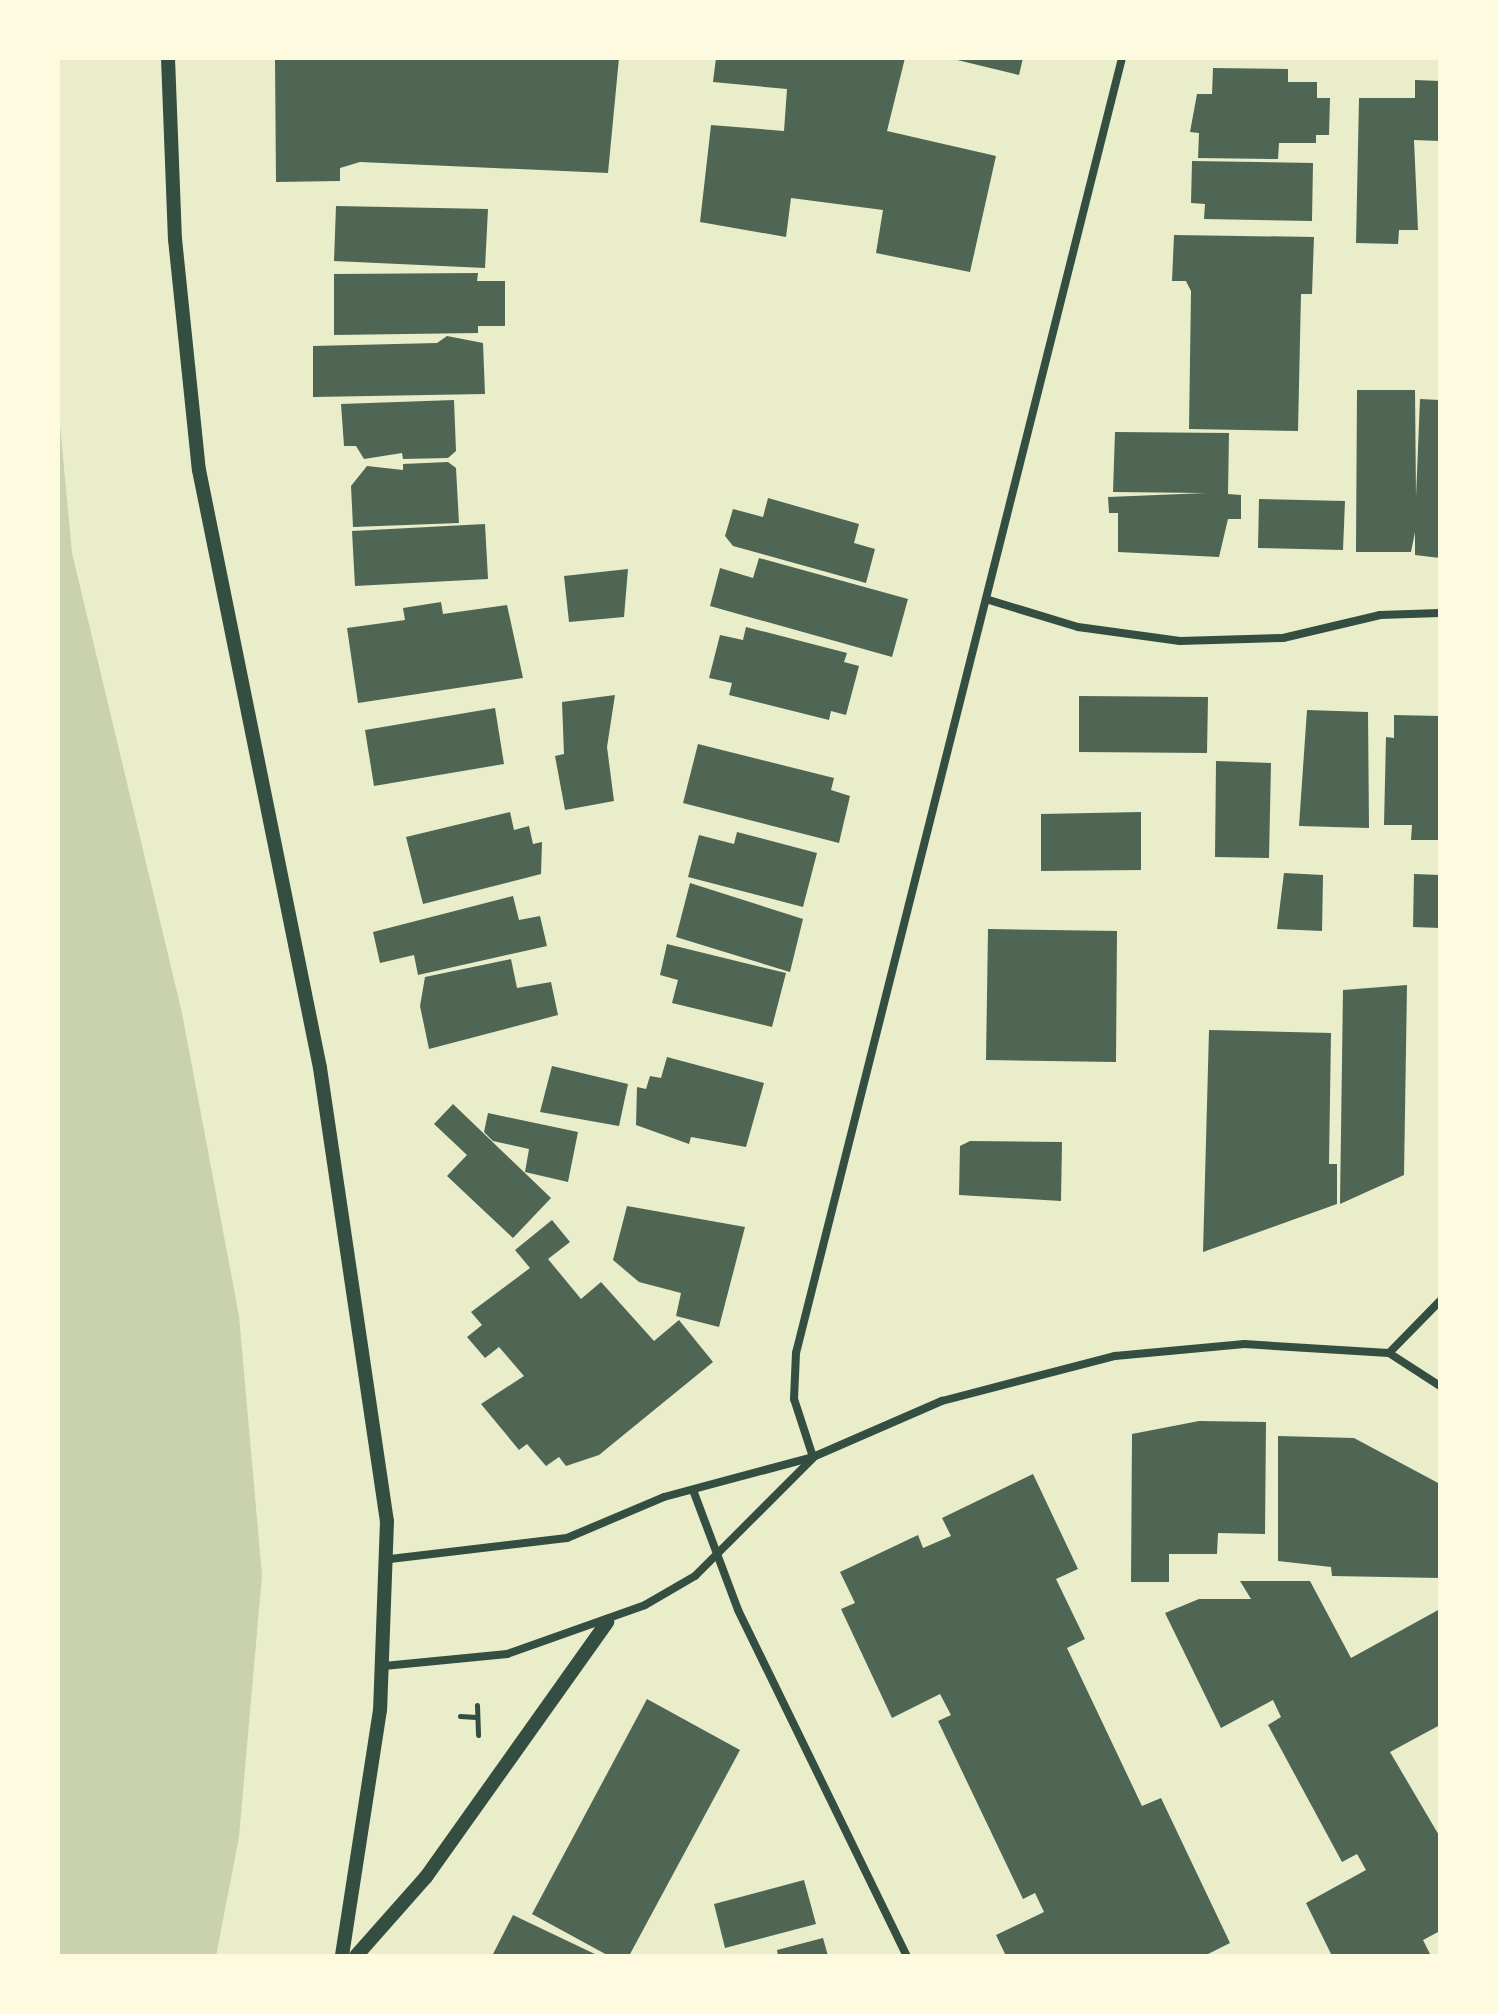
<!DOCTYPE html>
<style>
body{margin:0}
#map{position:relative;width:1498px;height:2014px;overflow:hidden;background:#e9edc9;font-family:"Space Grotesk",sans-serif}
div>[style]{position:absolute}
[style*='--x']{left:calc(var(--x)*1px);top:calc(var(--y)*1px);width:calc(var(--w)*1px);rotate:calc(var(--a)*1deg)}
.green>*{inset:0;background:#cad2ad}
.building>*{inset:0;background:#4f6655}
.path>*{height:5px;margin:-2.5px;padding:0 2.5px;transform-origin:2.5px;border-radius:2.5px;background:#344e41}
.minor>*{height:8px;margin:-4px;padding:0 4px;transform-origin:4px;border-radius:4px;background:#344e41}
.tertiary>*{height:14px;margin:-7px;padding:0 7px;transform-origin:7px;border-radius:7px;background:#344e41}
span{translate:-50% -50%;white-space:nowrap;text-align:center;line-height:1.15;-webkit-text-stroke:8px #fefae0;paint-order:stroke}
.frame{position:absolute;inset:0;border:60px solid #fefae0;pointer-events:none}
</style>
<div id="map">
<div class="green">
<div style="clip-path:polygon(58px 404px,72px 553px,182px 1013px,239px 1316px,262px 1575px,239px 1837px,216px 1956px,58px 1956px)"></div>
</div>
<div class="building">
<div style="clip-path:polygon(275px 58px,619px 58px,608px 173px,360px 162px,340px 168px,340px 181px,276px 182px)"></div>
<div style="clip-path:polygon(716px 58px,905px 58px,887px 131px,996px 156px,970px 272px,876px 253px,883px 210px,791px 198px,786px 237px,700px 222px,711px 125px,784px 131px,787px 89px,713px 82px)"></div>
<div style="clip-path:polygon(949px 58px,1023px 58px,1019px 75px)"></div>
<div style="clip-path:polygon(1213px 68px,1288px 69px,1288px 82px,1317px 82px,1317px 98px,1330px 98px,1329px 135px,1316px 135px,1316px 143px,1279px 143px,1278px 159px,1198px 158px,1199px 133px,1190px 132px,1197px 94px,1212px 94px)"></div>
<div style="clip-path:polygon(1415px 80px,1440px 81px,1440px 141px,1414px 140px,1418px 230px,1399px 230px,1398px 244px,1356px 243px,1359px 98px,1415px 98px)"></div>
<div style="clip-path:polygon(1192px 161px,1313px 163px,1312px 221px,1204px 219px,1205px 204px,1191px 203px)"></div>
<div style="clip-path:polygon(336px 206px,488px 209px,485px 268px,334px 261px)"></div>
<div style="clip-path:polygon(1174px 235px,1314px 237px,1312px 294px,1301px 294px,1298px 431px,1189px 429px,1191px 291px,1186px 281px,1172px 281px)"></div>
<div style="clip-path:polygon(478px 273px,477px 281px,505px 281px,505px 326px,478px 326px,478px 333px,334px 335px,334px 274px)"></div>
<div style="clip-path:polygon(447px 336px,483px 343px,485px 394px,313px 397px,313px 346px,437px 343px)"></div>
<div style="clip-path:polygon(1357px 390px,1415px 390px,1416px 497px,1420px 399px,1440px 400px,1440px 558px,1415px 555px,1415px 532px,1411px 552px,1356px 552px)"></div>
<div style="clip-path:polygon(454px 400px,456px 451px,448px 458px,403px 459px,402px 453px,364px 459px,356px 446px,344px 446px,341px 404px)"></div>
<div style="clip-path:polygon(1115px 432px,1229px 433px,1228px 494px,1241px 495px,1241px 519px,1228px 519px,1219px 557px,1118px 552px,1118px 513px,1109px 513px,1108px 497px,1206px 493px,1113px 492px)"></div>
<div style="clip-path:polygon(448px 462px,456px 468px,459px 523px,353px 527px,351px 486px,367px 466px,403px 470px,403px 464px)"></div>
<div style="clip-path:polygon(768px 498px,859px 524px,854px 543px,875px 549px,866px 583px,733px 546px,725px 536px,733px 509px,763px 517px)"></div>
<div style="clip-path:polygon(1259px 499px,1345px 501px,1343px 550px,1258px 548px)"></div>
<div style="clip-path:polygon(485px 524px,488px 579px,355px 586px,352px 531px)"></div>
<div style="clip-path:polygon(759px 558px,908px 599px,892px 657px,710px 606px,720px 568px,753px 578px)"></div>
<div style="clip-path:polygon(628px 569px,624px 617px,569px 622px,564px 576px)"></div>
<div style="clip-path:polygon(441px 602px,443px 614px,507px 605px,523px 678px,358px 703px,347px 628px,405px 620px,403px 608px)"></div>
<div style="clip-path:polygon(746px 627px,847px 653px,844px 662px,859px 666px,846px 715px,831px 711px,829px 720px,729px 695px,732px 683px,709px 678px,720px 635px,743px 640px)"></div>
<div style="clip-path:polygon(615px 695px,607px 747px,614px 801px,565px 810px,555px 756px,564px 754px,562px 702px)"></div>
<div style="clip-path:polygon(1079px 696px,1208px 697px,1207px 753px,1079px 752px)"></div>
<div style="clip-path:polygon(495px 708px,504px 764px,374px 786px,365px 730px)"></div>
<div style="clip-path:polygon(1307px 710px,1368px 712px,1369px 828px,1299px 826px)"></div>
<div style="clip-path:polygon(1394px 715px,1440px 716px,1440px 840px,1411px 840px,1412px 825px,1384px 825px,1386px 737px,1394px 738px)"></div>
<div style="clip-path:polygon(698px 744px,834px 778px,831px 790px,850px 796px,839px 843px,683px 803px)"></div>
<div style="clip-path:polygon(1216px 761px,1271px 763px,1269px 858px,1215px 857px)"></div>
<div style="clip-path:polygon(510px 812px,514px 830px,529px 826px,533px 844px,542px 842px,541px 874px,423px 904px,406px 837px)"></div>
<div style="clip-path:polygon(1141px 812px,1141px 870px,1041px 871px,1041px 814px)"></div>
<div style="clip-path:polygon(737px 832px,817px 853px,803px 907px,688px 877px,699px 835px,734px 844px)"></div>
<div style="clip-path:polygon(1284px 873px,1323px 875px,1322px 931px,1277px 929px)"></div>
<div style="clip-path:polygon(1414px 874px,1440px 875px,1440px 928px,1413px 927px)"></div>
<div style="clip-path:polygon(690px 883px,803px 919px,790px 972px,676px 937px)"></div>
<div style="clip-path:polygon(513px 896px,519px 920px,540px 916px,547px 946px,418px 975px,414px 955px,380px 963px,373px 932px)"></div>
<div style="clip-path:polygon(988px 929px,1117px 931px,1116px 1062px,986px 1060px)"></div>
<div style="clip-path:polygon(667px 944px,786px 973px,772px 1027px,672px 1003px,678px 980px,660px 975px)"></div>
<div style="clip-path:polygon(511px 959px,517px 988px,551px 982px,558px 1015px,429px 1049px,420px 1006px,425px 977px)"></div>
<div style="clip-path:polygon(1407px 985px,1404px 1175px,1340px 1204px,1343px 990px)"></div>
<div style="clip-path:polygon(1209px 1030px,1331px 1033px,1329px 1164px,1337px 1164px,1337px 1204px,1203px 1252px)"></div>
<div style="clip-path:polygon(667px 1057px,764px 1083px,746px 1147px,691px 1137px,689px 1144px,636px 1125px,637px 1087px,646px 1089px,650px 1076px,661px 1078px)"></div>
<div style="clip-path:polygon(552px 1066px,628px 1084px,619px 1126px,540px 1112px)"></div>
<div style="clip-path:polygon(453px 1104px,551px 1198px,513px 1238px,447px 1176px,467px 1155px,434px 1124px)"></div>
<div style="clip-path:polygon(488px 1113px,578px 1132px,568px 1182px,525px 1172px,529px 1149px,493px 1141px,484px 1132px)"></div>
<div style="clip-path:polygon(970px 1141px,1062px 1142px,1061px 1201px,959px 1195px,960px 1146px)"></div>
<div style="clip-path:polygon(627px 1206px,745px 1227px,719px 1327px,676px 1316px,681px 1293px,639px 1282px,613px 1260px)"></div>
<div style="clip-path:polygon(552px 1220px,570px 1242px,548px 1259px,581px 1299px,601px 1282px,654px 1341px,679px 1320px,713px 1362px,599px 1455px,566px 1466px,559px 1457px,546px 1466px,527px 1444px,519px 1450px,481px 1404px,524px 1376px,499px 1347px,485px 1358px,467px 1337px,482px 1325px,471px 1312px,530px 1268px,515px 1250px)"></div>
<div style="clip-path:polygon(1199px 1421px,1266px 1422px,1265px 1534px,1218px 1533px,1217px 1554px,1169px 1554px,1169px 1582px,1131px 1582px,1132px 1434px)"></div>
<div style="clip-path:polygon(1278px 1436px,1354px 1438px,1440px 1484px,1440px 1578px,1332px 1576px,1331px 1567px,1278px 1561px)"></div>
<div style="clip-path:polygon(1033px 1474px,1078px 1569px,1056px 1579px,1085px 1639px,1067px 1648px,1142px 1806px,1161px 1798px,1230px 1943px,1204px 1956px,1006px 1956px,996px 1935px,1044px 1912px,1035px 1893px,1023px 1899px,938px 1721px,951px 1715px,940px 1694px,892px 1718px,841px 1609px,855px 1603px,840px 1572px,918px 1535px,923px 1548px,951px 1536px,942px 1518px)"></div>
<div style="clip-path:polygon(1240px 1581px,1310px 1581px,1351px 1658px,1440px 1609px,1440px 1725px,1390px 1752px,1440px 1837px,1440px 1931px,1423px 1940px,1431px 1956px,1332px 1956px,1306px 1903px,1366px 1870px,1357px 1854px,1342px 1862px,1268px 1725px,1281px 1717px,1273px 1700px,1221px 1728px,1165px 1613px,1199px 1599px,1251px 1599px)"></div>
<div style="clip-path:polygon(647px 1699px,740px 1750px,629px 1956px,609px 1956px,532px 1914px)"></div>
<div style="clip-path:polygon(804px 1880px,816px 1924px,725px 1948px,714px 1904px)"></div>
<div style="clip-path:polygon(513px 1915px,599px 1956px,492px 1956px)"></div>
<div style="clip-path:polygon(823px 1938px,828px 1956px,778px 1956px,777px 1950px)"></div>
</div>
<div class="path">
<div style="--x:477;--y:1705;--w:30;--a:88"></div>
<div style="--x:460;--y:1716;--w:16;--a:4"></div>
</div>
<div class="minor">
<div style="--x:989;--y:600;--w:93;--a:16.9"></div>
<div style="--x:1078;--y:627;--w:103;--a:7.8"></div>
<div style="--x:1180;--y:641;--w:103;--a:-1.7"></div>
<div style="--x:1283;--y:638;--w:100;--a:-13.3"></div>
<div style="--x:1380;--y:615;--w:60;--a:-1.9"></div>
<div style="--x:1389;--y:1353;--w:73;--a:-45.6"></div>
<div style="--x:813;--y:1457;--w:61;--a:-108.1"></div>
<div style="--x:794;--y:1399;--w:46;--a:-87.5"></div>
<div style="--x:796;--y:1353;--w:1335;--a:-75.87"></div>
<div style="--x:693;--y:1490;--w:128;--a:69.4"></div>
<div style="--x:738;--y:1610;--w:385;--a:64"></div>
<div style="--x:390;--y:1559;--w:178;--a:-6.8"></div>
<div style="--x:567;--y:1538;--w:105;--a:-22.9"></div>
<div style="--x:664;--y:1497;--w:154;--a:-15"></div>
<div style="--x:813;--y:1457;--w:141;--a:-23.5"></div>
<div style="--x:942;--y:1401;--w:179;--a:-14.6"></div>
<div style="--x:1115;--y:1356;--w:130;--a:-5.3"></div>
<div style="--x:1244;--y:1344;--w:145;--a:3.6"></div>
<div style="--x:1389;--y:1353;--w:61;--a:32.9"></div>
<div style="--x:384;--y:1666;--w:124;--a:-5.6"></div>
<div style="--x:507;--y:1654;--w:146;--a:-19.5"></div>
<div style="--x:645;--y:1605;--w:58;--a:-30.1"></div>
<div style="--x:695;--y:1576;--w:167;--a:-45"></div>
</div>
<div class="tertiary">
<div style="--x:168;--y:58;--w:181;--a:87.8"></div>
<div style="--x:175;--y:239;--w:232;--a:84.1"></div>
<div style="--x:199;--y:470;--w:610;--a:78.56"></div>
<div style="--x:320;--y:1068;--w:458;--a:81.6"></div>
<div style="--x:387;--y:1521;--w:189;--a:92.1"></div>
<div style="--x:380;--y:1710;--w:249;--a:98.8"></div>
<div style="--x:356;--y:1956;--w:106;--a:-48.5"></div>
<div style="--x:426;--y:1877;--w:313;--a:-54.6"></div>
</div>
<div class="frame"></div>
</div>
